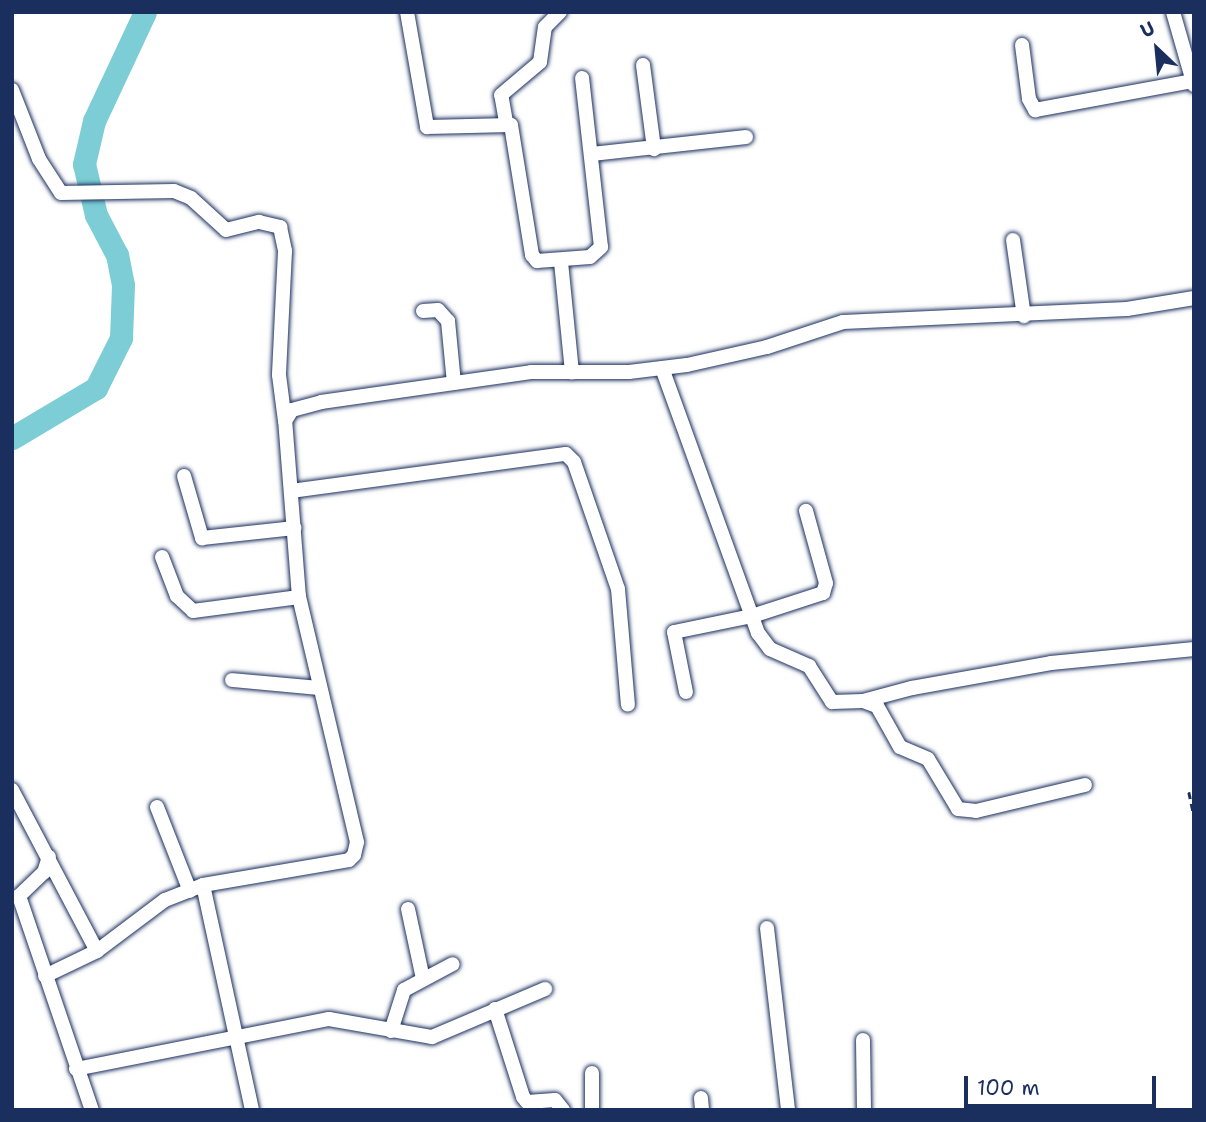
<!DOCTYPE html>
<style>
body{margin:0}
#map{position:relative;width:1206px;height:1122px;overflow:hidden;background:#fff;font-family:"Shantell Sans",sans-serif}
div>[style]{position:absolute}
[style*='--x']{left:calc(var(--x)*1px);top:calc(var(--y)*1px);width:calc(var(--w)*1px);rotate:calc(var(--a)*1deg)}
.river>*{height:23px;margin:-11.5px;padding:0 11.5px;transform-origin:11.5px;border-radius:11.5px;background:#7ccdd5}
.path>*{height:2.5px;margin-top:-1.25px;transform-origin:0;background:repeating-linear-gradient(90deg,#1b2f5e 0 7px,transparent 0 12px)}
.roads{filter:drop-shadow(0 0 2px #1b2f5e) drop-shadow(0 0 2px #1b2f5e)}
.minor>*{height:14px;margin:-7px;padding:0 7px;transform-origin:7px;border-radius:7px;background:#fff}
span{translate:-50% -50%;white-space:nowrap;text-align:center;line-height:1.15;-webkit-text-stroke:5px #fff;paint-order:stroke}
.frame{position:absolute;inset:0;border:14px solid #1b2f5e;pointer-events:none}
.north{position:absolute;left:1122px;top:14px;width:70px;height:70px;-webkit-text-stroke:5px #fff;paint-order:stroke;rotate:334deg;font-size:19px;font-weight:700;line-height:28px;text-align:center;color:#1b2f5e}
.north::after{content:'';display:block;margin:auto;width:24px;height:32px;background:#1b2f5e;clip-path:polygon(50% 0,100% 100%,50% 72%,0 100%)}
.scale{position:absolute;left:964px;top:1076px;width:192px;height:32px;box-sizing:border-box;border:4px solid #1b2f5e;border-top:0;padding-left:9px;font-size:21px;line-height:24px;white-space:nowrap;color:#1b2f5e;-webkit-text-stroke:5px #fff;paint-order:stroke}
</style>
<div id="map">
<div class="river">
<div style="--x:12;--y:438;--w:98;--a:-30.8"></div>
<div style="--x:96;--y:388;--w:56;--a:-63.4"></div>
<div style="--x:121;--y:338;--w:53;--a:-87.8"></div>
<div style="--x:123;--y:285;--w:31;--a:-101"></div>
<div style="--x:117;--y:255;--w:45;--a:-117.7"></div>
<div style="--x:96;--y:215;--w:52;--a:-103.2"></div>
<div style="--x:84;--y:164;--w:44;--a:-76.9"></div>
<div style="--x:94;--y:121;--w:120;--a:-64.9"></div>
</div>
<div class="path">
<div style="--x:1189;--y:792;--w:25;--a:78"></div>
</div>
<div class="roads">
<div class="minor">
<div style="--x:407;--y:12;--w:117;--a:80.1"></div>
<div style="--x:427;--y:127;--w:84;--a:-1.4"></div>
<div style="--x:511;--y:125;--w:132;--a:80.8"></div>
<div style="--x:532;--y:255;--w:8;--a:50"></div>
<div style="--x:537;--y:261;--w:53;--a:-4.3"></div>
<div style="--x:590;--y:257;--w:15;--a:-42"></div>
<div style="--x:601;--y:247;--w:170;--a:-96.4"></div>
<div style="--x:1173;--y:12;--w:76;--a:74"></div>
<div style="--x:1022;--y:45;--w:54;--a:82.6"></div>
<div style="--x:1029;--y:99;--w:13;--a:61"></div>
<div style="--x:1035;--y:110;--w:161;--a:-10.4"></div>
<div style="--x:643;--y:65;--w:85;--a:82.5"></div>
<div style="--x:12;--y:90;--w:74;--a:68.6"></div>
<div style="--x:39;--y:159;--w:40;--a:57.1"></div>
<div style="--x:61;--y:193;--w:113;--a:-1"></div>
<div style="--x:174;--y:191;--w:18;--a:22"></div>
<div style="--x:191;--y:198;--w:47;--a:42.4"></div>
<div style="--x:226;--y:230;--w:34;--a:-14"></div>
<div style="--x:259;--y:222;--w:22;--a:13"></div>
<div style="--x:280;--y:227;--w:25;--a:78"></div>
<div style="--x:285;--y:251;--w:124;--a:92.8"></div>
<div style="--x:279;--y:375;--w:46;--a:82.6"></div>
<div style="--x:506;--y:122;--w:27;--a:-100"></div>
<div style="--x:501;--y:95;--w:51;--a:-40.2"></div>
<div style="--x:540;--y:62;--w:35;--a:-82"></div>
<div style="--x:545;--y:27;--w:21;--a:-45"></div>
<div style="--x:592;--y:154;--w:155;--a:-6.3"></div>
<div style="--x:1013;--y:240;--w:77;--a:81.8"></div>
<div style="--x:561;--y:262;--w:111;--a:84.3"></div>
<div style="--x:423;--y:311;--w:15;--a:-4"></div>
<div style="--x:438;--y:310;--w:15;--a:48"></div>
<div style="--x:448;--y:321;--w:62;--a:84.5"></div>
<div style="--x:662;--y:368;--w:282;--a:70.1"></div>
<div style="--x:758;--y:633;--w:20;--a:53"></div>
<div style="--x:770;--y:649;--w:43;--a:23.6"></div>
<div style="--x:809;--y:666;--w:43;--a:57.4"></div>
<div style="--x:832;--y:702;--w:31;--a:-2"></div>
<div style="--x:863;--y:701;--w:51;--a:-14.9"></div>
<div style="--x:912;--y:688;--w:141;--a:-10.2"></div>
<div style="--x:1051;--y:663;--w:144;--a:-5.6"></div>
<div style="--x:184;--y:476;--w:65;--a:73.8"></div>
<div style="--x:202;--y:538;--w:93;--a:-6.2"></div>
<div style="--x:291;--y:491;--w:277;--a:-7.7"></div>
<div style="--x:566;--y:454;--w:11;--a:45"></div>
<div style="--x:574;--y:462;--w:134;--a:70.9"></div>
<div style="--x:618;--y:589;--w:116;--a:85.1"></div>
<div style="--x:162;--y:557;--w:42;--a:69"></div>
<div style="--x:177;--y:596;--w:22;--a:43"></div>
<div style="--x:193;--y:611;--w:107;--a:-7.5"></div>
<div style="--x:232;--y:680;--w:86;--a:5.3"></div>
<div style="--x:686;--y:692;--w:61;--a:-101.3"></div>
<div style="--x:674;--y:632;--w:80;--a:-11.6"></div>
<div style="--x:752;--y:616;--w:75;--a:-17.9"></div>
<div style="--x:823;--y:593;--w:10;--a:-73"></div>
<div style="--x:826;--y:583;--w:75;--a:-105.5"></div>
<div style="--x:863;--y:701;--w:15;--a:20"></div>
<div style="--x:877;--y:706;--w:47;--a:60.7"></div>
<div style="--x:900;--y:747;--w:30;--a:23"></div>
<div style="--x:928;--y:759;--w:58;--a:59"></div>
<div style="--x:958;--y:809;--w:18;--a:6"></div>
<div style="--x:976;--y:811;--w:112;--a:-13.4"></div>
<div style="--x:12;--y:790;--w:182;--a:62.2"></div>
<div style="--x:157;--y:807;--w:90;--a:68.6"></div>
<div style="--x:49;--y:857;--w:16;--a:108"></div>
<div style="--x:44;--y:872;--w:35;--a:136"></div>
<div style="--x:19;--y:896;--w:226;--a:71.2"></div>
<div style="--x:203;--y:885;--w:230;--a:77.7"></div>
<div style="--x:408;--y:909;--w:72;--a:77.9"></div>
<div style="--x:767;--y:928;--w:183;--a:83.4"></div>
<div style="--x:45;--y:976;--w:58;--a:-25.7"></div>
<div style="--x:97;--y:951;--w:85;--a:-36.9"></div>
<div style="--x:165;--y:900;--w:41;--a:-21.5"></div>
<div style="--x:203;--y:885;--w:148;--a:-9.7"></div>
<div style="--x:349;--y:860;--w:7;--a:-45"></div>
<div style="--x:354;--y:855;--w:13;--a:-77"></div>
<div style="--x:357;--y:842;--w:252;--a:-103.3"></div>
<div style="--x:299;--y:597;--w:177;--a:-94.5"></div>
<div style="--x:285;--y:421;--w:13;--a:-58"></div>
<div style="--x:292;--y:410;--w:30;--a:-15"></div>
<div style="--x:321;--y:402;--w:212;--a:-8.1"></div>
<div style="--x:531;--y:372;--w:98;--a:0"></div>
<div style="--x:629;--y:372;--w:58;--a:-6.9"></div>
<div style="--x:687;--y:365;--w:82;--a:-12.7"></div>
<div style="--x:767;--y:347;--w:80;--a:-18.2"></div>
<div style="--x:843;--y:322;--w:284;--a:-2.6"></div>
<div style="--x:1127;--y:309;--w:68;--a:-9.3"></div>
<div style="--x:495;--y:1009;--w:92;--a:72.3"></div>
<div style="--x:523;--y:1097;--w:6;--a:51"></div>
<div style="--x:527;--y:1102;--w:28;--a:-4"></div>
<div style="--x:555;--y:1100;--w:13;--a:51"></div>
<div style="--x:391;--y:1031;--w:43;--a:-72.4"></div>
<div style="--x:404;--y:990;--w:55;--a:-28"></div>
<div style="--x:863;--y:1040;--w:70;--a:89.2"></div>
<div style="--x:76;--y:1069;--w:258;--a:-11.2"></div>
<div style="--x:329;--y:1019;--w:105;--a:9.9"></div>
<div style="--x:432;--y:1037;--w:123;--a:-23"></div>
<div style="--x:701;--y:1098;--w:12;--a:85"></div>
<div style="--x:592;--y:1110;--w:37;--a:-90"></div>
</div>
</div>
<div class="frame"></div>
<div class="north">U</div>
<div class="scale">100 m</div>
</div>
